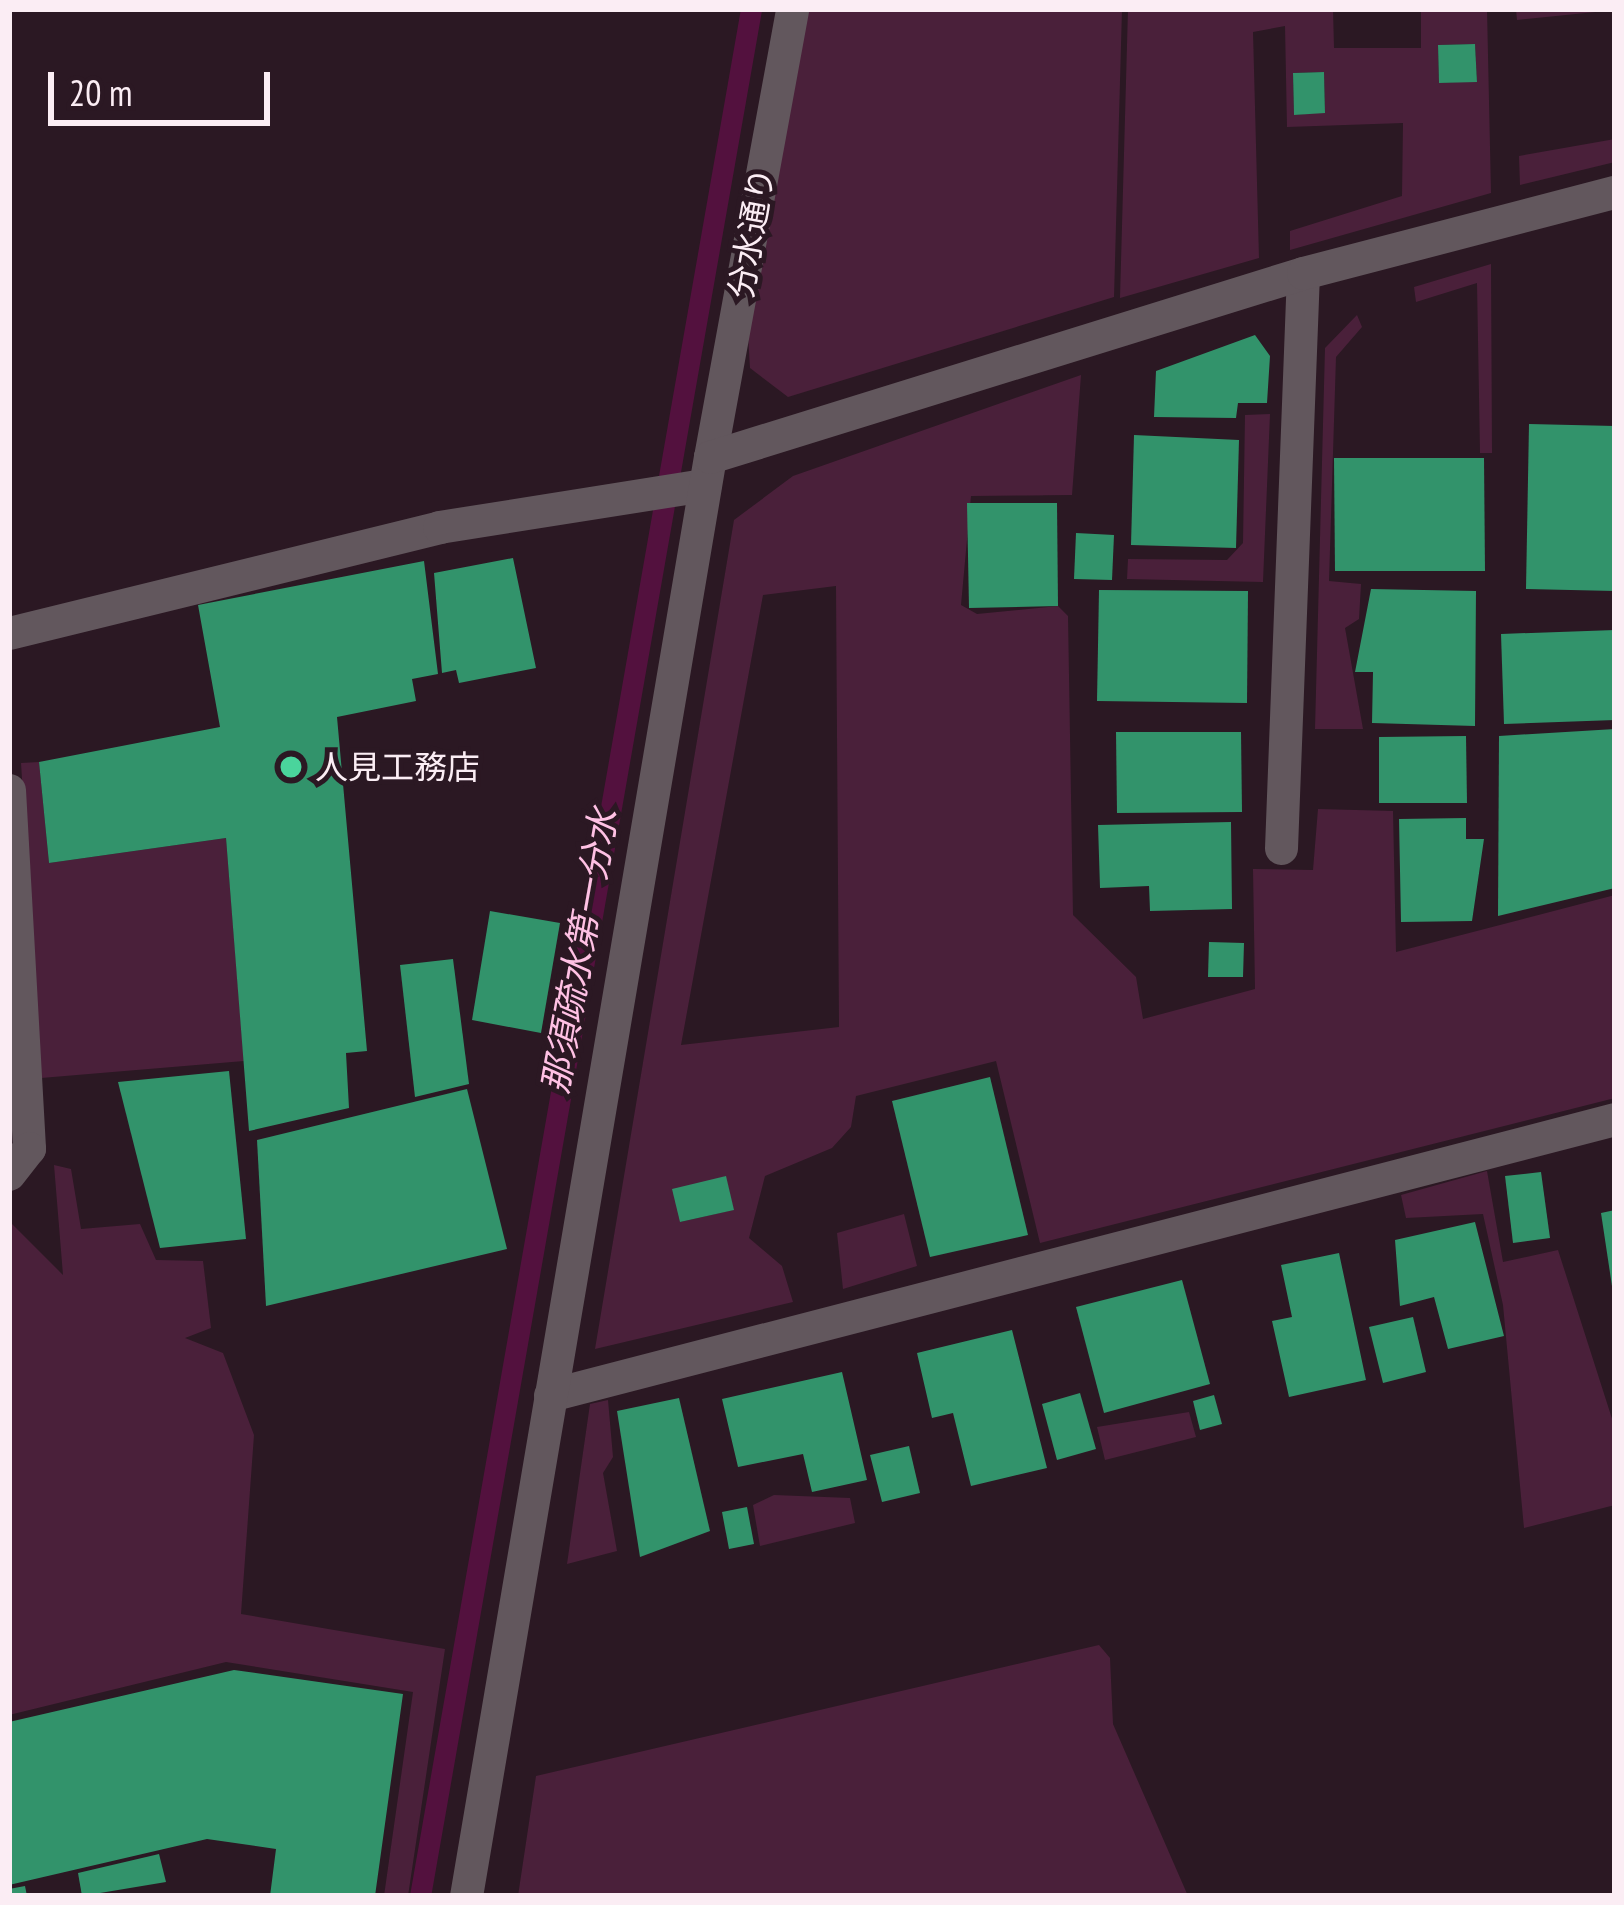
<!DOCTYPE html>
<meta charset="utf-8">
<style>
body{margin:0}
#map{position:relative;width:1624px;height:1905px;overflow:hidden;background:#2b1823;font-family:"PT Sans Narrow","Noto Sans JP",sans-serif}
div>[style]{position:absolute}
[style*='--x']{left:calc(var(--x)*1px);top:calc(var(--y)*1px);width:calc(var(--w)*1px);rotate:calc(var(--a)*1deg)}
.green>*{inset:0;background:#4a203a}
.stream>*{height:21px;margin:-10.5px;padding:0 10.5px;transform-origin:10.5px;border-radius:10.5px;background:#53113e}
.building>*{inset:0;background:#32936b}
.service>*{height:33px;margin:-16.5px;padding:0 16.5px;transform-origin:16.5px;border-radius:16.5px;background:#62575d}
.minor>*{height:33px;margin:-16.5px;padding:0 16.5px;transform-origin:16.5px;border-radius:16.5px;background:#62575d}
.tertiary>*{height:33px;margin:-16.5px;padding:0 16.5px;transform-origin:16.5px;border-radius:16.5px;background:#62575d}
.dots>*{width:33px;height:33px;translate:-50% -50%;box-sizing:border-box;border:6px solid #2b1823;border-radius:50%}
span{translate:-50% -50%;white-space:nowrap;text-align:center;line-height:1.15;-webkit-text-stroke:10px #2b1823;paint-order:stroke}
.street-label{font-size:33px;color:#fbedf4}
.poi-label{font-size:33px;color:#fbedf4}
.left{translate:0 -50%;text-align:left}
.water-label{font-size:36px;color:#ffc1e4;font-style:italic}
.frame{position:absolute;inset:0;border:12px solid #fbedf4;pointer-events:none}
.scale{position:absolute;left:48px;top:72px;width:222px;height:54px;box-sizing:border-box;border:6px solid #fbedf4;border-top:0;padding-left:15px;font-size:36px;line-height:42px;white-space:nowrap;color:#fbedf4;-webkit-text-stroke:9px #2b1823;paint-order:stroke}
</style>
<div id="map">
<div class="green">
<div style="clip-path:polygon(805px 9px,1122px 9px,1114px 297px,788px 397px,750px 368px,747px 318px)"></div>
<div style="clip-path:polygon(evenodd,1128px 9px,1333px 9px,1334px 48px,1421px 48px,1421px 9px,1487px 9px,1491px 193px,1290px 250px,1290px 231px,1402px 196px,1403px 123px,1287px 127px,1285px 26px,1253px 32px,1259px 258px,1120px 298px,1128px 9px,1475px 44px,1477px 81px,1439px 83px,1438px 45px,1475px 44px,1128px 9px,1324px 72px,1325px 112px,1294px 115px,1293px 73px,1324px 72px)"></div>
<div style="clip-path:polygon(1516px 9px,1615px 9px,1615px 10px,1517px 20px)"></div>
<div style="clip-path:polygon(1615px 139px,1615px 162px,1520px 185px,1519px 156px)"></div>
<div style="clip-path:polygon(1491px 264px,1492px 453px,1480px 453px,1477px 283px,1416px 302px,1414px 287px)"></div>
<div style="clip-path:polygon(1357px 315px,1362px 327px,1336px 357px,1329px 581px,1361px 584px,1359px 619px,1345px 628px,1363px 729px,1315px 729px,1325px 348px)"></div>
<div style="clip-path:polygon(evenodd,1081px 375px,1072px 495px,971px 496px,961px 605px,977px 614px,1058px 606px,1068px 616px,1073px 915px,1136px 977px,1143px 1019px,1255px 989px,1253px 869px,1313px 870px,1318px 809px,1393px 811px,1396px 952px,1615px 895px,1615px 1098px,1040px 1243px,996px 1061px,856px 1096px,851px 1127px,832px 1148px,765px 1176px,749px 1238px,782px 1266px,793px 1302px,595px 1349px,734px 520px,793px 476px,1081px 375px,836px 586px,839px 1027px,681px 1045px,763px 595px,836px 586px,1081px 375px,725px 1176px,733px 1210px,680px 1222px,725px 1176px)"></div>
<div style="clip-path:polygon(1270px 414px,1263px 582px,1127px 579px,1128px 559px,1227px 560px,1243px 543px,1245px 415px)"></div>
<div style="clip-path:polygon(39px 762px,49px 863px,226px 838px,244px 1061px,41px 1078px,21px 763px)"></div>
<div style="clip-path:polygon(54px 1165px,71px 1169px,81px 1229px,140px 1224px,156px 1260px,203px 1261px,211px 1328px,185px 1338px,223px 1353px,254px 1435px,241px 1614px,445px 1649px,408px 1896px,384px 1896px,413px 1692px,226px 1662px,9px 1715px,9px 1221px,63px 1275px)"></div>
<div style="clip-path:polygon(1487px 1171px,1503px 1262px,1558px 1250px,1615px 1428px,1615px 1505px,1524px 1528px,1503px 1305px,1483px 1214px,1406px 1218px,1401px 1195px)"></div>
<div style="clip-path:polygon(904px 1214px,917px 1266px,843px 1289px,837px 1233px)"></div>
<div style="clip-path:polygon(608px 1400px,613px 1457px,603px 1473px,617px 1551px,567px 1564px,590px 1404px)"></div>
<div style="clip-path:polygon(1189px 1412px,1196px 1437px,1105px 1460px,1097px 1427px)"></div>
<div style="clip-path:polygon(774px 1495px,850px 1498px,855px 1523px,760px 1546px,753px 1505px)"></div>
<div style="clip-path:polygon(1099px 1645px,1110px 1658px,1113px 1724px,1188px 1896px,518px 1896px,536px 1776px)"></div>
</div>
<div class="stream">
<div style="--x:420;--y:1896;--w:1916;--a:-80.05"></div>
</div>
<div class="building">
<div style="clip-path:polygon(1475px 44px,1477px 82px,1439px 83px,1438px 45px)"></div>
<div style="clip-path:polygon(1324px 72px,1325px 113px,1294px 115px,1293px 73px)"></div>
<div style="clip-path:polygon(1255px 335px,1270px 356px,1267px 403px,1238px 403px,1236px 418px,1154px 417px,1156px 371px)"></div>
<div style="clip-path:polygon(1529px 424px,1615px 426px,1615px 591px,1526px 589px)"></div>
<div style="clip-path:polygon(1134px 435px,1239px 440px,1236px 548px,1131px 545px)"></div>
<div style="clip-path:polygon(1334px 458px,1484px 458px,1485px 571px,1335px 571px)"></div>
<div style="clip-path:polygon(967px 503px,1057px 503px,1058px 606px,969px 608px)"></div>
<div style="clip-path:polygon(1076px 533px,1114px 535px,1112px 580px,1074px 579px)"></div>
<div style="clip-path:polygon(513px 558px,536px 668px,459px 683px,456px 670px,442px 673px,434px 573px)"></div>
<div style="clip-path:polygon(424px 561px,438px 674px,412px 679px,416px 701px,337px 717px,367px 1051px,346px 1053px,349px 1108px,249px 1131px,226px 838px,49px 863px,39px 762px,220px 727px,198px 605px)"></div>
<div style="clip-path:polygon(1371px 589px,1476px 591px,1475px 726px,1372px 723px,1373px 672px,1355px 672px)"></div>
<div style="clip-path:polygon(1099px 590px,1248px 591px,1247px 703px,1097px 701px)"></div>
<div style="clip-path:polygon(1615px 630px,1615px 720px,1504px 724px,1501px 634px)"></div>
<div style="clip-path:polygon(1615px 729px,1615px 888px,1498px 916px,1499px 736px)"></div>
<div style="clip-path:polygon(1116px 732px,1241px 732px,1242px 812px,1117px 813px)"></div>
<div style="clip-path:polygon(1466px 736px,1467px 803px,1379px 803px,1379px 737px)"></div>
<div style="clip-path:polygon(1466px 818px,1466px 839px,1484px 839px,1472px 921px,1401px 922px,1399px 819px)"></div>
<div style="clip-path:polygon(1231px 822px,1232px 909px,1150px 911px,1149px 886px,1100px 888px,1098px 825px)"></div>
<div style="clip-path:polygon(490px 911px,560px 923px,541px 1033px,472px 1020px)"></div>
<div style="clip-path:polygon(1209px 942px,1244px 943px,1243px 977px,1208px 977px)"></div>
<div style="clip-path:polygon(453px 959px,469px 1084px,415px 1097px,400px 965px)"></div>
<div style="clip-path:polygon(229px 1071px,246px 1239px,160px 1248px,118px 1082px)"></div>
<div style="clip-path:polygon(990px 1077px,1028px 1235px,930px 1257px,892px 1101px)"></div>
<div style="clip-path:polygon(467px 1089px,507px 1249px,266px 1306px,257px 1140px)"></div>
<div style="clip-path:polygon(1541px 1172px,1550px 1238px,1513px 1243px,1505px 1176px)"></div>
<div style="clip-path:polygon(726px 1176px,734px 1210px,680px 1222px,672px 1189px)"></div>
<div style="clip-path:polygon(1615px 1210px,1615px 1286px,1612px 1286px,1601px 1213px)"></div>
<div style="clip-path:polygon(1475px 1222px,1504px 1336px,1448px 1349px,1434px 1297px,1400px 1306px,1395px 1240px)"></div>
<div style="clip-path:polygon(1339px 1253px,1366px 1380px,1289px 1397px,1272px 1321px,1292px 1317px,1281px 1265px)"></div>
<div style="clip-path:polygon(1182px 1280px,1210px 1384px,1104px 1413px,1076px 1307px)"></div>
<div style="clip-path:polygon(1413px 1317px,1426px 1372px,1383px 1383px,1369px 1327px)"></div>
<div style="clip-path:polygon(1012px 1330px,1047px 1468px,971px 1486px,953px 1413px,932px 1418px,917px 1353px)"></div>
<div style="clip-path:polygon(842px 1372px,867px 1480px,812px 1492px,803px 1454px,738px 1467px,722px 1399px)"></div>
<div style="clip-path:polygon(1080px 1393px,1096px 1449px,1057px 1460px,1042px 1404px)"></div>
<div style="clip-path:polygon(1214px 1395px,1222px 1424px,1200px 1430px,1193px 1401px)"></div>
<div style="clip-path:polygon(679px 1398px,710px 1531px,640px 1557px,617px 1411px)"></div>
<div style="clip-path:polygon(909px 1446px,920px 1493px,882px 1502px,870px 1455px)"></div>
<div style="clip-path:polygon(747px 1507px,754px 1544px,729px 1549px,722px 1512px)"></div>
<div style="clip-path:polygon(234px 1670px,403px 1694px,375px 1896px,270px 1896px,276px 1849px,207px 1839px,9px 1885px,9px 1722px)"></div>
<div style="clip-path:polygon(159px 1854px,166px 1882px,82px 1896px,78px 1873px)"></div>
<div style="clip-path:polygon(25px 1886px,27px 1896px,9px 1896px,9px 1889px)"></div>
</div>
<div class="service">
<div style="--x:9;--y:790;--w:359;--a:86.8"></div>
<div style="--x:29;--y:1148;--w:33;--a:128"></div>
<div style="--x:1281;--y:848;--w:575;--a:-87.81"></div>
</div>
<div class="minor">
<div style="--x:710;--y:457;--w:455;--a:-79.6"></div>
<div style="--x:9;--y:633;--w:443;--a:-13.8"></div>
<div style="--x:439;--y:527;--w:269;--a:-9"></div>
<div style="--x:550;--y:1395;--w:1100;--a:-14.53"></div>
</div>
<div class="tertiary">
<div style="--x:466;--y:1896;--w:1460;--a:-80.38"></div>
<div style="--x:710;--y:457;--w:621;--a:-17.24"></div>
<div style="--x:1303;--y:273;--w:322;--a:-14.6"></div>
</div>
<div class="dots">
<div style="left:291px;top:767px;background:#4ad49c"></div>
</div>
<div class="street-label">
<span style="left:751px;top:233px;rotate:-80deg">分水通り</span>
</div>
<div class="poi-label">
<span class="left" style="left:315px;top:767px">人見工務店</span>
</div>
<div class="water-label">
<span style="left:579px;top:951px;rotate:-80deg">那須疏水第一分水</span>
</div>
<div class="frame"></div>
<div class="scale">20 m</div>
</div>
